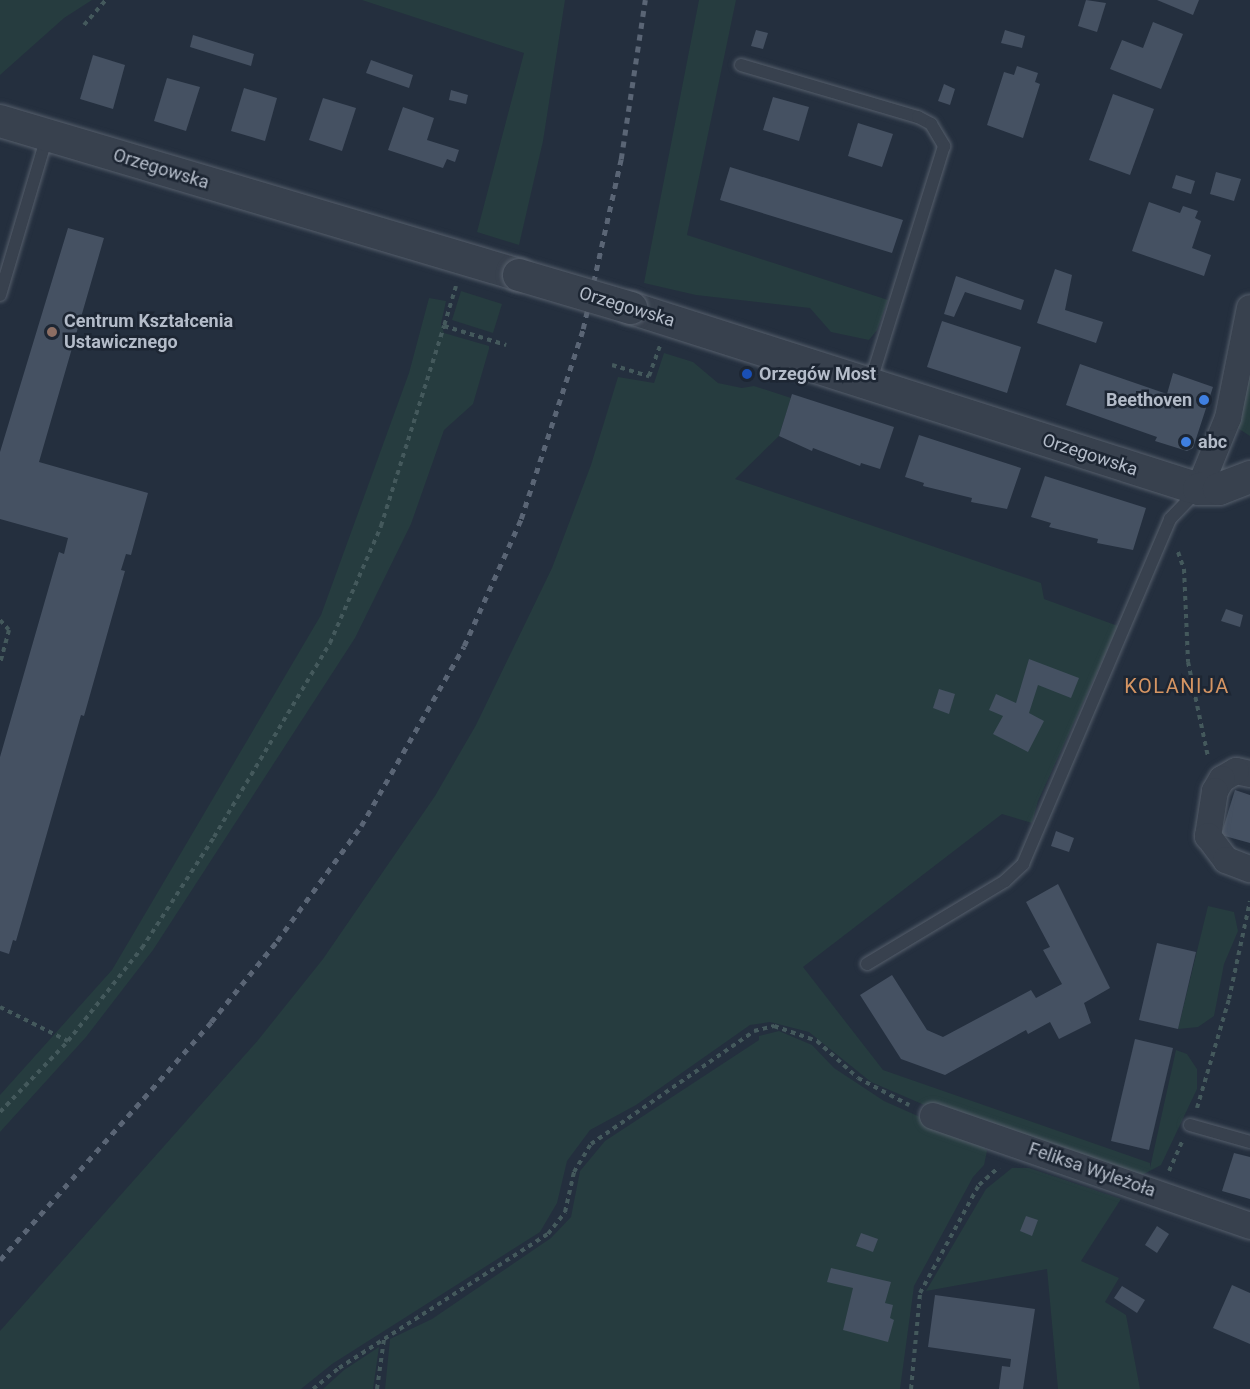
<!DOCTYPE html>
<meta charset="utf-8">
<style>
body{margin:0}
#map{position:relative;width:1250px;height:1389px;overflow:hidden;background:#242f3e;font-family:Roboto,sans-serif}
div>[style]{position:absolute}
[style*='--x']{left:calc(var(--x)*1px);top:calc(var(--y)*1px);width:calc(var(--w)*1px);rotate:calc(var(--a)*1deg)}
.green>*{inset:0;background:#263c3f}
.building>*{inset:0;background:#455162}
.path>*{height:4px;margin-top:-2px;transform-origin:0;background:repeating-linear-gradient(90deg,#44595c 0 4.5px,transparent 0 9px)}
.roads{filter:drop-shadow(0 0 2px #565f6c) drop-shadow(0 0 2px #565f6c)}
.service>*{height:12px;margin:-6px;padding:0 6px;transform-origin:6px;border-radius:6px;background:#38414e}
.minor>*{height:26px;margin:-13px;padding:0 13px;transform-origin:13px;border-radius:13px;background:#38414e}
.tertiary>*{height:32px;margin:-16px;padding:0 16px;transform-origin:16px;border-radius:16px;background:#38414e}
.rail>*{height:4.5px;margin-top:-2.25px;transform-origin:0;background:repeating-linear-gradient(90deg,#5a6575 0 6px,transparent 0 12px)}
.bridges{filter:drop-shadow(0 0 2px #565f6c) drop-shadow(0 0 2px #565f6c)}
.tertiary-bridge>*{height:32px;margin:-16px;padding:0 16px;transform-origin:16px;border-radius:16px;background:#38414e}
.dots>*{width:16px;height:16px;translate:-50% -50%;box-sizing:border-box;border:3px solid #1d2633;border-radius:50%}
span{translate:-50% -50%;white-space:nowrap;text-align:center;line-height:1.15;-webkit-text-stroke:5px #1d2633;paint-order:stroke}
.street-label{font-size:18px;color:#b4bcc9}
.poi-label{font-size:18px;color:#b4bcc9;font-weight:700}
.left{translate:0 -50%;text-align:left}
.right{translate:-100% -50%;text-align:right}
.neighbourhood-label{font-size:20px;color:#d59563;letter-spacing:1.5px}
</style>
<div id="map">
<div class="green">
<div style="clip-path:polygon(0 0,92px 0,64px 18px,0 75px)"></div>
<div style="clip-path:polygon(362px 0,565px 0,543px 141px,519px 245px,477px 232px,524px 53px)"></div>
<div style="clip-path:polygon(699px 0,736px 0,687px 235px,888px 300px,877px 330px,869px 340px,831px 332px,810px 308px,696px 295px,644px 283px)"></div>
<div style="clip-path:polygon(461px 291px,502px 304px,493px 333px,452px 320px)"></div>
<div style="clip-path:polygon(429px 298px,446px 301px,441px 324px,444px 333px,489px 346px,489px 349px,473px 404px,444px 430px,411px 524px,355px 638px,153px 950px,86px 1037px,0 1132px,0 1095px,112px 970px,321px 615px,409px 373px)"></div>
<div style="clip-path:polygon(664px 353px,693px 362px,718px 383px,742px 388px,754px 386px,791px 398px,779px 436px,735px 479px,1041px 583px,1044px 599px,1118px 626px,1038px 801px,1032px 823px,1002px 814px,803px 967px,883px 1070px,1150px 1163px,1150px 1168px,1176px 1050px,1187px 1054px,1197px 1069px,1197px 1089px,1161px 1165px,1140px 1176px,936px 1110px,871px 1082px,809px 1032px,770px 1022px,750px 1025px,636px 1105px,590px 1130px,567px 1161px,557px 1203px,540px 1232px,332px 1364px,301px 1389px,0 1389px,0 1331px,259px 1039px,323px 959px,435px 796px,476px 725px,552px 568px,591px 465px,618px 377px,654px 383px)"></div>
<div style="clip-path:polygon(1250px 355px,1250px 436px,1239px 429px,1238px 420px)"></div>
<div style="clip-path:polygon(1208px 906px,1234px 912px,1238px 931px,1224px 964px,1214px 1016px,1198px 1027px,1178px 1029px)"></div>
<div style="clip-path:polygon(779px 1031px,812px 1045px,834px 1068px,884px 1101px,981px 1144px,987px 1151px,984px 1165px,973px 1177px,914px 1286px,900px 1389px,385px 1389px,390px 1339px,432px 1319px,551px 1238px,571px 1217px,580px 1171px,605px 1141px,759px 1040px,759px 1036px)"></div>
<div style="clip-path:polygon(1012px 1168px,1029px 1168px,1121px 1199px,1081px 1261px,1119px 1278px,1105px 1302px,1126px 1315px,1140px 1389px,1058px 1389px,1047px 1269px,926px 1291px,986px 1189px)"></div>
<div style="clip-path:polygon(379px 1347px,373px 1389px,323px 1389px,344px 1370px)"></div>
</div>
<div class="building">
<div style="clip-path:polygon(1086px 0,1106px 3px,1097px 32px,1078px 26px)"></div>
<div style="clip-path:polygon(1157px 0,1199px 0,1193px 15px)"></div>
<div style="clip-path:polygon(1153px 22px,1183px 34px,1161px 89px,1110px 69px,1122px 40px,1143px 48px)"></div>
<div style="clip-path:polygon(756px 30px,768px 33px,763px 49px,751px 46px)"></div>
<div style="clip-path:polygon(1005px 30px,1025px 36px,1022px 48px,1001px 43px)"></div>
<div style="clip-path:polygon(193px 35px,254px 54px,251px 66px,190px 47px)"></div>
<div style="clip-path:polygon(93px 55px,125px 65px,113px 109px,80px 99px)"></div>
<div style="clip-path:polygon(371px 60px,413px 75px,409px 88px,366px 73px)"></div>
<div style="clip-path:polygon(1017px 66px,1038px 73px,1035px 82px,1040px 84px,1023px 138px,987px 125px,1004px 72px,1014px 75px)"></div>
<div style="clip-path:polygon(167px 78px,200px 87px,186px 131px,154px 121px)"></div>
<div style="clip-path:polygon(944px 84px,955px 89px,950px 105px,938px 101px)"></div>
<div style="clip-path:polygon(244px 88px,277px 98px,265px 141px,231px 131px)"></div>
<div style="clip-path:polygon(451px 90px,468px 95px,466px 104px,449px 100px)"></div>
<div style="clip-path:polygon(1113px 94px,1154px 109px,1130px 175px,1089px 160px)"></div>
<div style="clip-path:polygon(773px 97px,809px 107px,799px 141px,763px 130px)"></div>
<div style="clip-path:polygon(323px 98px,356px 108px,342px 151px,309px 140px)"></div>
<div style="clip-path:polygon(403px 107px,434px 118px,427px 140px,459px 150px,455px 162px,447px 159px,443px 168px,388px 150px)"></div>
<div style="clip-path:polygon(858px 123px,893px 134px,882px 167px,848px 156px)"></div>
<div style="clip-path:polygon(730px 167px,903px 220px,892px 253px,720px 200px)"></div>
<div style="clip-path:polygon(1216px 172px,1241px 179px,1234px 201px,1210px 194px)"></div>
<div style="clip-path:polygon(1176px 175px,1195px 181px,1191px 194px,1172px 188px)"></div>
<div style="clip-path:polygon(1149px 202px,1180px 213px,1183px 206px,1198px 211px,1195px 218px,1201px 221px,1192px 248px,1211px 255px,1204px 276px,1132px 251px)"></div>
<div style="clip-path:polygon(68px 228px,104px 238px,39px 462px,148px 493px,131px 555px,126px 554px,121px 570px,125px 571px,84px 716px,81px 715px,16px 941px,13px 940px,9px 954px,0 951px,0 757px,59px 552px,64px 554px,68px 538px,0 519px,0 452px)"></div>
<div style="clip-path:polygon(1055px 269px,1072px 275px,1065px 310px,1103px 322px,1096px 343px,1037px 323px)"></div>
<div style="clip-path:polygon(956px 276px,1024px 300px,1021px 310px,965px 292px,954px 317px,944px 314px)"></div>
<div style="clip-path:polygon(942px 321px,1021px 347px,1007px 393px,927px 367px)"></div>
<div style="clip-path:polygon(1080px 364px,1167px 394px,1173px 373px,1213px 387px,1193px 448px,1187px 451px,1155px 441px,1157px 437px,1066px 405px)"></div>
<div style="clip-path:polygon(792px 394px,894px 427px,880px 469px,861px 463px,860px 466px,813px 448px,812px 451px,779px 436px)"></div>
<div style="clip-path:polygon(919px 435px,1021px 468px,1007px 509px,971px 502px,972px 498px,923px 486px,924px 483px,905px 477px)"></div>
<div style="clip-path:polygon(1045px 476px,1146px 508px,1133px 550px,1097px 543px,1098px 539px,1049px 527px,1051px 523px,1031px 517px)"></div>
<div style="clip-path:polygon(1226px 609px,1243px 615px,1240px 627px,1221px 621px)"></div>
<div style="clip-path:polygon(1029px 659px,1079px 678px,1071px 698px,1038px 685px,1029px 713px,1044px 721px,1028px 752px,993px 734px,1003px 716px,989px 710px,996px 694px,1016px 703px)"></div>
<div style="clip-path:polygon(939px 689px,955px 694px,949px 714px,933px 708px)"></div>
<div style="clip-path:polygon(1235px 790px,1250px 795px,1250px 843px,1221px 835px)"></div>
<div style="clip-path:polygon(1056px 831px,1074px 838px,1069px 852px,1051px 846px)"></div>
<div style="clip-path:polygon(1058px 884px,1110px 988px,1084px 1003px,1091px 1023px,1059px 1039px,1050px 1022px,1028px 1034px,1026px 1030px,945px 1075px,901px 1059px,860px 995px,892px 975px,927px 1030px,943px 1037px,1031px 990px,1036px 998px,1062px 984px,1043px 950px,1050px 947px,1026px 902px)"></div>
<div style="clip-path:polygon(1157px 943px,1196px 952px,1178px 1029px,1139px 1020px)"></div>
<div style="clip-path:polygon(1135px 1039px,1173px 1048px,1149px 1150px,1111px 1141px)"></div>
<div style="clip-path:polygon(1234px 1153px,1250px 1157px,1250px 1199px,1222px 1191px)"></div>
<div style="clip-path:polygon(1026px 1216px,1038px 1220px,1032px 1236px,1020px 1231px)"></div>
<div style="clip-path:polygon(1157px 1226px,1169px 1234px,1157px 1253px,1145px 1245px)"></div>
<div style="clip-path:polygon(861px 1233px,878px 1239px,873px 1252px,856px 1246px)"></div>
<div style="clip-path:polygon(831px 1268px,891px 1282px,885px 1303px,893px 1305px,890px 1318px,894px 1320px,888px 1342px,843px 1330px,853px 1288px,827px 1282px)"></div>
<div style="clip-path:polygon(1232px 1285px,1250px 1293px,1250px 1344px,1213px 1328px)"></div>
<div style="clip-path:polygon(1122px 1286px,1145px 1300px,1137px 1313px,1114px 1298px)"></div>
<div style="clip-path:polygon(935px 1295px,1035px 1309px,1023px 1389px,999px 1389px,1002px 1366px,1010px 1367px,1011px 1359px,928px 1347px)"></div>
</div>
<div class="path">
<div style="--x:84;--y:25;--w:33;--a:-49"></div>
<div style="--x:456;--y:286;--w:42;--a:106.7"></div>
<div style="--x:444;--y:326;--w:65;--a:17"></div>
<div style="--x:612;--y:365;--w:39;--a:17"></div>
<div style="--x:649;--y:376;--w:32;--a:-70"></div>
<div style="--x:1178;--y:552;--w:18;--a:71"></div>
<div style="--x:1184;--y:569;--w:93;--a:87.5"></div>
<div style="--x:1188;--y:662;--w:97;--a:78.1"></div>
<div style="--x:0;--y:620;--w:13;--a:48"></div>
<div style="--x:9;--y:630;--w:35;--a:105"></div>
<div style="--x:0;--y:1007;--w:76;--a:26.6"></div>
<div style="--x:68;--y:1041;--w:119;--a:-51.5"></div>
<div style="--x:142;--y:948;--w:132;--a:-57"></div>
<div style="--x:214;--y:837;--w:226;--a:-59.1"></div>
<div style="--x:330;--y:643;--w:128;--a:-66.4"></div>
<div style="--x:381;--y:526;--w:210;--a:-72.5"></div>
<div style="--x:1197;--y:1108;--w:114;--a:-73.6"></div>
<div style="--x:1229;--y:999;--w:100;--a:-77.9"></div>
<div style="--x:0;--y:1112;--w:98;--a:-46.2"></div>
<div style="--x:1169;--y:1171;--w:32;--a:-66"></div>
<div style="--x:313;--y:1389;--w:33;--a:-39"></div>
<div style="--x:339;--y:1368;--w:248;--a:-32.7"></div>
<div style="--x:548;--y:1234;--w:28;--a:-52"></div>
<div style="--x:565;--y:1212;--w:41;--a:-77.3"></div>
<div style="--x:574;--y:1172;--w:33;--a:-59"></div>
<div style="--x:591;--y:1144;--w:198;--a:-34.7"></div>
<div style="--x:754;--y:1031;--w:21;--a:-14"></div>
<div style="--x:774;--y:1026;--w:46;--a:19.2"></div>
<div style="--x:817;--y:1041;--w:55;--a:42.1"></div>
<div style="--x:858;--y:1078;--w:58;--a:27.9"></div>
<div style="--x:377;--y:1389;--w:50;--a:-82"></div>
<div style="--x:911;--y:1389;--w:96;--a:-84.6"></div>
<div style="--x:920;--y:1293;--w:123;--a:-61.4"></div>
<div style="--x:979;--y:1185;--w:27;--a:-42"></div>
</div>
<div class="roads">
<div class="service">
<div style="--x:741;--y:65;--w:184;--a:16.4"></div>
<div style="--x:918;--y:117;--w:15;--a:28"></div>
<div style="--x:931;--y:124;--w:26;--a:59"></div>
<div style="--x:944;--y:146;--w:248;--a:107.3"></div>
<div style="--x:0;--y:295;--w:166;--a:-73.5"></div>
<div style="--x:867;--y:964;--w:161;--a:-31"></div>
<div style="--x:1005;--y:881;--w:25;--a:-43"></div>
<div style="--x:1023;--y:864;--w:375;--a:-66.9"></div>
<div style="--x:1170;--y:519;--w:40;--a:-46"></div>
<div style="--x:1190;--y:1125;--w:62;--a:15.8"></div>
</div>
<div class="minor">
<div style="--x:1199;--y:489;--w:77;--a:-67.8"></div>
<div style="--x:1228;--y:418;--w:112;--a:-78.7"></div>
<div style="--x:1250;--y:774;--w:14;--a:-168"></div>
<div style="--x:1236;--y:771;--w:16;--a:150"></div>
<div style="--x:1222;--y:779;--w:14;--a:120"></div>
<div style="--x:1215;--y:791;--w:46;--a:98.8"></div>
<div style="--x:1208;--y:836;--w:30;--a:53"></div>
<div style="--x:1226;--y:860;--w:26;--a:21"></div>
<div style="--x:933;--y:1116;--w:336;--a:19.1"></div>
</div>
<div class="tertiary">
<div style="--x:0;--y:121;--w:541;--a:16.53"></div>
<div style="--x:631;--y:308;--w:596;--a:17.68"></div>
<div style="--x:1199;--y:489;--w:20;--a:0"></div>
<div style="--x:1219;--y:489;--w:33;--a:-21"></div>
</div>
</div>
<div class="rail">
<div style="--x:0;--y:1260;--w:318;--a:-48.4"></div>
<div style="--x:211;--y:1022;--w:104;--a:-50.8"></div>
<div style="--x:277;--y:941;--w:142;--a:-53.9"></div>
<div style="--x:361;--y:826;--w:207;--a:-60.2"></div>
<div style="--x:464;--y:646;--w:139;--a:-65.8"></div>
<div style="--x:521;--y:519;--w:200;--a:-71.9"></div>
<div style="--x:583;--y:329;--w:174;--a:-77.4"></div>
<div style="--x:621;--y:159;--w:161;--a:-81.4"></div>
</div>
<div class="bridges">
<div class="tertiary-bridge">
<div style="--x:519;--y:275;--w:117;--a:16.4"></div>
</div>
</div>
<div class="dots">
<div style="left:52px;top:332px;background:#8d6e63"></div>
<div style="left:747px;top:374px;background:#1a4fb4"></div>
<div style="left:1204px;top:400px;background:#3f7fe0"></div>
<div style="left:1186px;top:442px;background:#3f7fe0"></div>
</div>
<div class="street-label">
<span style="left:161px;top:169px;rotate:17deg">Orzegowska</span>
<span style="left:627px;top:307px;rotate:17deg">Orzegowska</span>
<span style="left:1090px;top:455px;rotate:18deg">Orzegowska</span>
<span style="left:1092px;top:1170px;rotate:19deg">Feliksa Wyleżoła</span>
</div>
<div class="poi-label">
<span class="left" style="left:64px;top:332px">Centrum Kształcenia<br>Ustawicznego</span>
<span class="left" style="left:759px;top:374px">Orzegów Most</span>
<span class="right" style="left:1192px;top:400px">Beethoven</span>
<span class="left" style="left:1198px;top:442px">abc</span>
</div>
<div class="neighbourhood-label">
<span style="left:1177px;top:686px">KOLANIJA</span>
</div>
</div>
